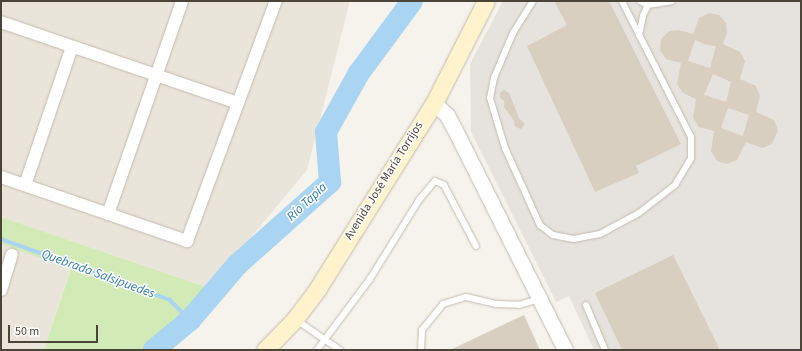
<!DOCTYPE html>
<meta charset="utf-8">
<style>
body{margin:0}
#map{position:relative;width:802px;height:351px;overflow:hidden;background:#f6f3ec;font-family:"Source Sans 3",sans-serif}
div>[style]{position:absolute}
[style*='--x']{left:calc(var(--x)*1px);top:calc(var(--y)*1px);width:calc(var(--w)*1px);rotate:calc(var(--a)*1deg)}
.residential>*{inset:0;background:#eae5da}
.industrial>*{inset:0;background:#e6e2dd}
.green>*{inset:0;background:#d2eab5}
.stream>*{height:3.5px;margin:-1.75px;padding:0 1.75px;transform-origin:1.75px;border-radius:1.75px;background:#a9d4f2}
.river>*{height:22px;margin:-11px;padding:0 11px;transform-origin:11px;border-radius:11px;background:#a9d4f2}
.building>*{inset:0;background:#d8cfc1}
.roads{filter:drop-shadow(0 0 1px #c2bbae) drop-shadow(0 0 1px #c2bbae)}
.service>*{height:6px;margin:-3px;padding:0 3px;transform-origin:3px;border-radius:3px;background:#fff}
.minor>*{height:12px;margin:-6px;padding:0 6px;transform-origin:6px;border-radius:6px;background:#fff}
.tertiary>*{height:15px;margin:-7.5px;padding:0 7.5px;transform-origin:7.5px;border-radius:7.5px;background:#fff}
.secondary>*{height:17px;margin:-8.5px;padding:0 8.5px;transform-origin:8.5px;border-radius:8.5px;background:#fff3cd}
span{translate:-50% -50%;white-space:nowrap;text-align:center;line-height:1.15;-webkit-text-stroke:3px #fff;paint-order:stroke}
.street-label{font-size:12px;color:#4b4439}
.water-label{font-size:13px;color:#2e7ab2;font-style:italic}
.frame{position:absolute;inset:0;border:2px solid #4b4439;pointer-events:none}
.scale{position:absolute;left:8px;top:325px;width:90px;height:18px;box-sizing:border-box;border:2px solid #4b4439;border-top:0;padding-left:5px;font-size:12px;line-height:14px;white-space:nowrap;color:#4b4439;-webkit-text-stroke:3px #fff;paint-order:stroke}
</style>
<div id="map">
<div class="residential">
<div style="clip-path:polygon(1px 1px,350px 1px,307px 170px,209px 288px,1px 217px)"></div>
<div style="clip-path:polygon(1px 244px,71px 268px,44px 350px,1px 350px)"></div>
</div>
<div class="industrial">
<div style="clip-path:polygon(503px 1px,801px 1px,801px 350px,594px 350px,569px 296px,556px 302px,471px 132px,470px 64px)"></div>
</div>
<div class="green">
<div style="clip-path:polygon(1px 217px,209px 288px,151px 350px,44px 350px,71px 269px,1px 244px)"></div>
</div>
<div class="stream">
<div style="--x:1;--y:239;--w:180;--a:19.8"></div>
<div style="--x:170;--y:300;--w:28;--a:45"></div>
</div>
<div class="river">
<div style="--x:154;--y:350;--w:47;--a:-39.8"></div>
<div style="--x:190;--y:320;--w:72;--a:-49.5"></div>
<div style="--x:237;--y:265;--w:125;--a:-41.7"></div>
<div style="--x:330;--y:182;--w:50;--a:-94.6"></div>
<div style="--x:326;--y:132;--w:68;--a:-60.8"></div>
<div style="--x:359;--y:73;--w:89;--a:-53.6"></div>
</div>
<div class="building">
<div style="clip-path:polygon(554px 1px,609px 1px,681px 144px,636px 166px,639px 173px,595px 192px,527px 46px,567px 25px)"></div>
<div style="clip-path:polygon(evenodd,709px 13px,719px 15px,726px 23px,727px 33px,723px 44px,740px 52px,745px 61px,740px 79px,756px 86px,760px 96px,756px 112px,774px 120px,778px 130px,772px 144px,762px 148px,746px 142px,737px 160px,727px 164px,717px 161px,711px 151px,714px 131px,699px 127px,693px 118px,696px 99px,683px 93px,677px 84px,681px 63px,666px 59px,660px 50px,661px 39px,669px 31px,679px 30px,693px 34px,699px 18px,709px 13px,695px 40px,706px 45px,716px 46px,710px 68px,688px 61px,695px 40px,709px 13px,713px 74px,731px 82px,726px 102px,704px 95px,713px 74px,709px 13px,728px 108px,749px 115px,743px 136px,721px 128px,728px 108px)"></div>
<div style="clip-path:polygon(504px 90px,509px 93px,519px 118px,525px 124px,521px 129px,515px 127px,514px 121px,504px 107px,504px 101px,500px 98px,500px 93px)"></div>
<div style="clip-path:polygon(673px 255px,720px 350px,622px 350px,595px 293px)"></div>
<div style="clip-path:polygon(524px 315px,540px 350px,450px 350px)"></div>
</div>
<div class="roads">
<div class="service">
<div style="--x:533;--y:1;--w:38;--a:122"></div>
<div style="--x:513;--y:33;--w:49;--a:112.9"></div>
<div style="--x:494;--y:78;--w:20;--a:101"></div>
<div style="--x:490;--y:98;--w:52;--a:73.3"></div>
<div style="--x:505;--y:148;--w:85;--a:65.6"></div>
<div style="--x:540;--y:225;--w:16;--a:38"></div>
<div style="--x:553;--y:235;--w:21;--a:11"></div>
<div style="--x:574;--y:239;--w:26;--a:-11"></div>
<div style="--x:600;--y:234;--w:44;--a:-28.3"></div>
<div style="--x:639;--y:213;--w:46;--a:-37.9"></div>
<div style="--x:675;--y:185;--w:31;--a:-59"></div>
<div style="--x:691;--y:158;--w:21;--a:-90"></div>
<div style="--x:691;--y:137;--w:153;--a:-116.9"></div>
<div style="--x:640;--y:1;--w:9;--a:27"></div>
<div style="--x:648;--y:5;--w:24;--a:-9"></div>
<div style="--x:639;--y:35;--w:19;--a:-78"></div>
<div style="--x:643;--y:16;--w:12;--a:-66"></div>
<div style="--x:586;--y:305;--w:49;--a:67.1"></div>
<div style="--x:295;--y:319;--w:55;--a:34.6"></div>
<div style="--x:317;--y:350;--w:89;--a:-53.3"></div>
<div style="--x:370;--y:279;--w:93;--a:-58.2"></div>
<div style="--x:419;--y:200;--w:25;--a:-50"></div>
<div style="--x:435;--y:181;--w:10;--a:24"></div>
<div style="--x:444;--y:185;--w:69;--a:62.3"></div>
<div style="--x:421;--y:350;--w:20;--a:-87"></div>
<div style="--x:422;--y:330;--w:33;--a:-51"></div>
<div style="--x:443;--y:304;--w:24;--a:-17"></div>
<div style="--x:466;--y:297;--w:31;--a:13"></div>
<div style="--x:496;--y:304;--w:23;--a:2"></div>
<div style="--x:519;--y:305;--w:22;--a:-16"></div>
</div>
<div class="minor">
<div style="--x:1;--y:22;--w:250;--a:18.9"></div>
<div style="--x:1;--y:177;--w:197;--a:19"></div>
<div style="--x:187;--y:241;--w:256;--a:-69.7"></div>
<div style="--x:25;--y:185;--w:146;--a:-71.2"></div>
<div style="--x:108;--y:214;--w:225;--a:-70.8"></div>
<div style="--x:1;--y:290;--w:37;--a:-73"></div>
</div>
<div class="tertiary">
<div style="--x:434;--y:103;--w:18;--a:43"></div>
<div style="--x:447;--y:115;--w:15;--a:62"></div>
<div style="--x:454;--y:128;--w:248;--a:63.4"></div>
</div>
<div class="secondary">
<div style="--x:265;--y:350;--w:43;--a:-45.9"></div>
<div style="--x:295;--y:319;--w:39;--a:-53"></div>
<div style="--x:318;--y:288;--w:218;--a:-57.9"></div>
<div style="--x:434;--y:103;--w:114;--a:-63"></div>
</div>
</div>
<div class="street-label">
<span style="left:384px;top:181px;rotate:-58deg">Avenida José María Torrijos</span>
</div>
<div class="water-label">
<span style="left:307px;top:202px;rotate:-43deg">Río Tapia</span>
<span style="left:98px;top:274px;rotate:20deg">Quebrada Salsipuedes</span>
</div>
<div class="frame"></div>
<div class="scale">50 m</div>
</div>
